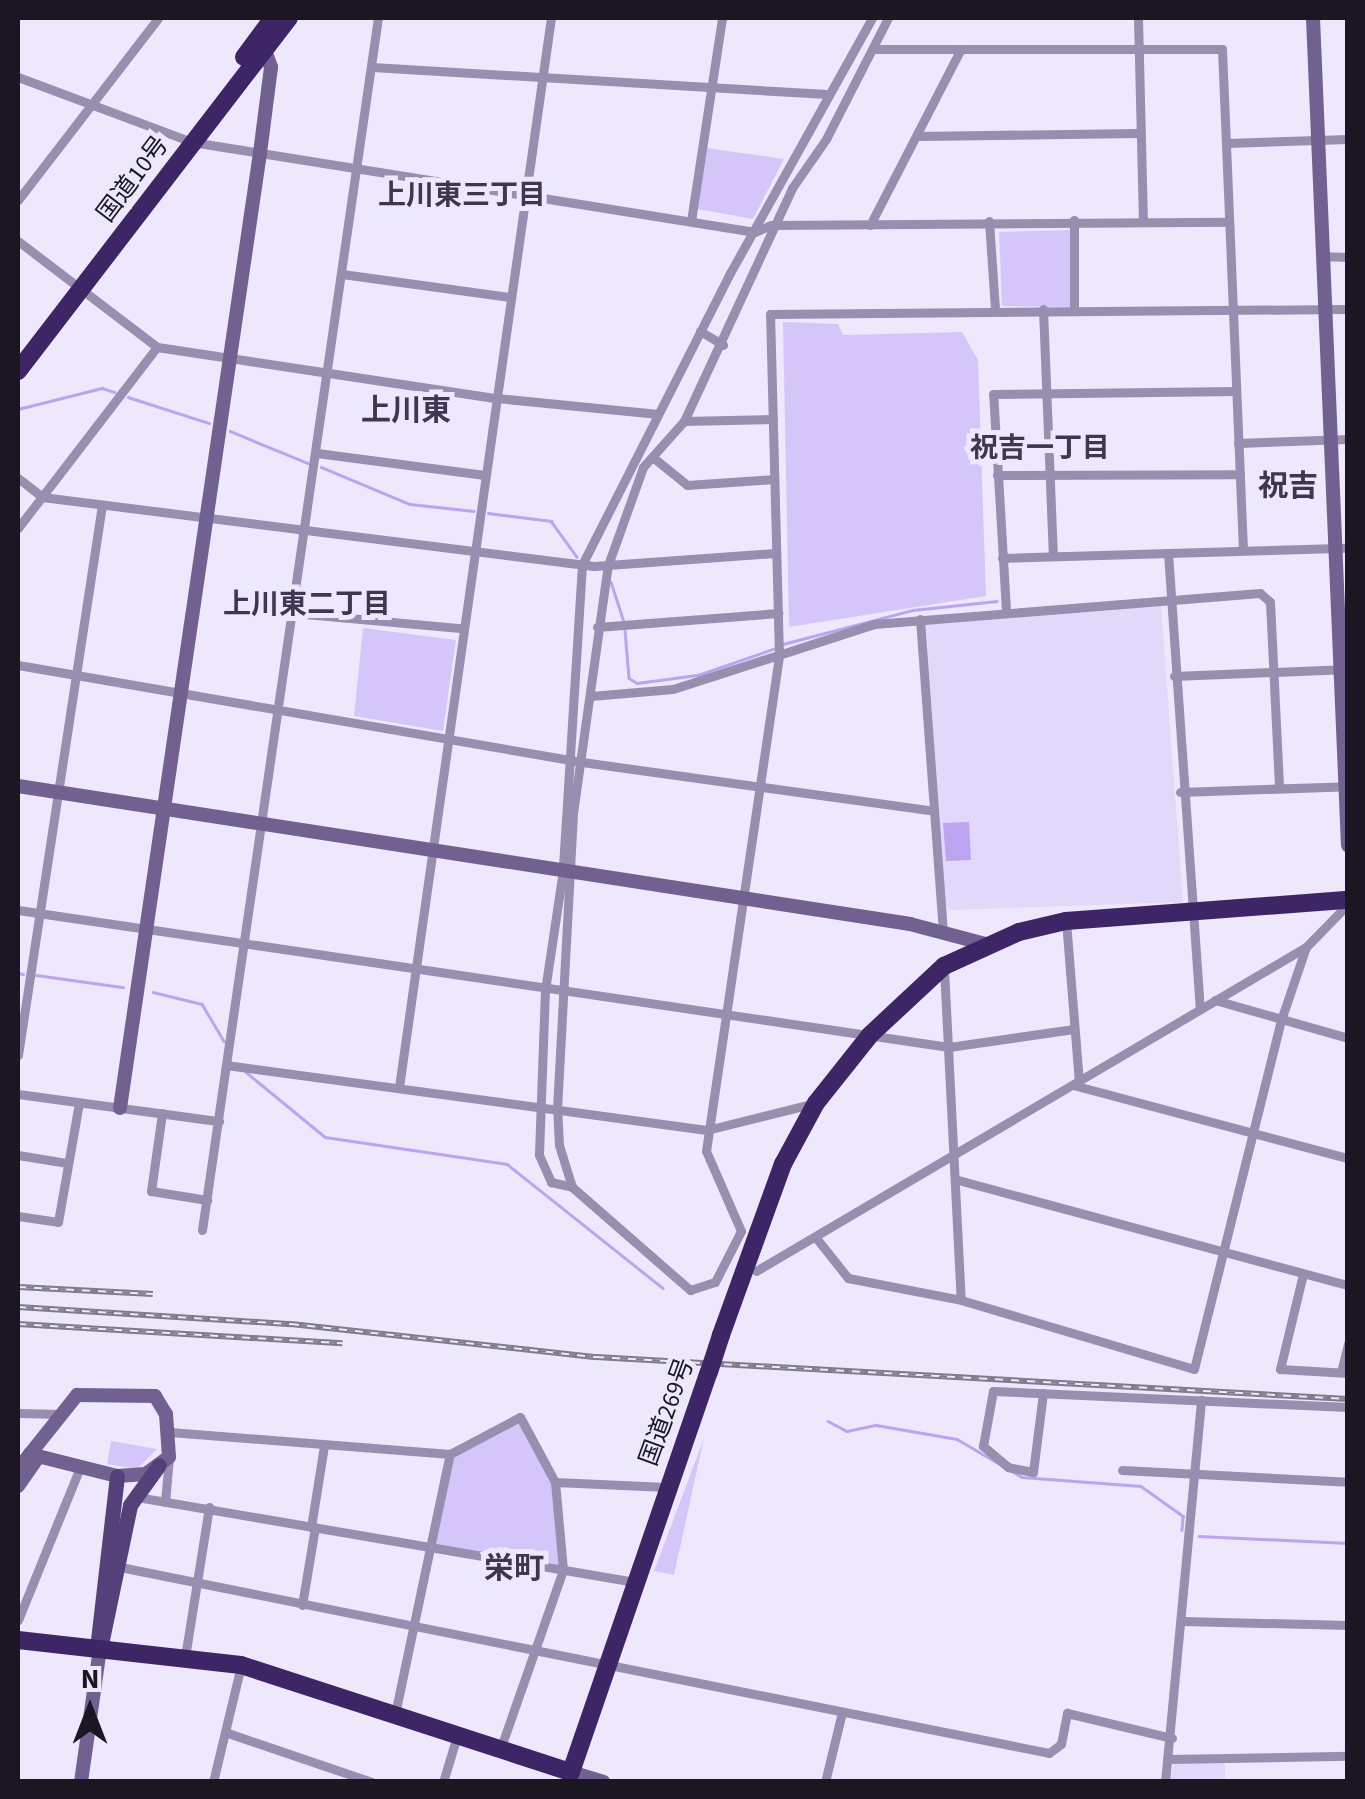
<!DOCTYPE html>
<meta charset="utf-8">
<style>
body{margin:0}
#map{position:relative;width:1365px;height:1799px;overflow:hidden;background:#ede8fc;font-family:"Source Sans 3","Noto Sans JP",sans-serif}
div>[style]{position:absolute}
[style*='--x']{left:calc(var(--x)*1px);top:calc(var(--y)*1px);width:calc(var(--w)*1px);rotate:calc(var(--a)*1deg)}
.built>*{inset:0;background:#e2d9fa}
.green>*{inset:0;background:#d5c6fa}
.water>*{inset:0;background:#bca4f0}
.stream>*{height:2.5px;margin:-1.25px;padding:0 1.25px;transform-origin:1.25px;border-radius:1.25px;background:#bca4f0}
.street>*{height:9px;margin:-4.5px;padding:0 4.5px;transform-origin:4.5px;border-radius:4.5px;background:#988eaf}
.secondary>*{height:14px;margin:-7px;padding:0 7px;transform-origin:7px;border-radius:7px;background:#706190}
.primary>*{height:15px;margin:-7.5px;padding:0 7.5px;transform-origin:7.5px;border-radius:7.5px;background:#55417a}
.highway>*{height:18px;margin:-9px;padding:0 9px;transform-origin:9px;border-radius:9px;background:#3e2566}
.rail>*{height:6px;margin-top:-3px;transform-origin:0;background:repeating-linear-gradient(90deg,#ede8fc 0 8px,#7f7a8a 0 16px);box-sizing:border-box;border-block:2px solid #7f7a8a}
.highway-bridge>*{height:18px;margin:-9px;padding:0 9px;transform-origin:9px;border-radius:9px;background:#3e2566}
span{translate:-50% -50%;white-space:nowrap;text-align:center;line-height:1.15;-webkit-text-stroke:10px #ede8fc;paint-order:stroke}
.street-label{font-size:25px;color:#1a1622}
.neighbourhood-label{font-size:28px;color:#3f3651;font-weight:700}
.quarter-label{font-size:30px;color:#3f3651;font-weight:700}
.frame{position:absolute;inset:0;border:20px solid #1a1622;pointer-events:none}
.north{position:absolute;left:40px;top:1659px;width:100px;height:100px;-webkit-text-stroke:8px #ede8fc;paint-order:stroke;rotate:0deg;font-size:28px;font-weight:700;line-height:40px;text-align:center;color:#1a1622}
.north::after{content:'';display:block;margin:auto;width:35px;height:45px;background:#1a1622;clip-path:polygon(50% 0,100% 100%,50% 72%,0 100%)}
</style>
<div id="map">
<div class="built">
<div style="clip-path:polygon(1161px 605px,1183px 902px,950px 910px,944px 902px,926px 622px)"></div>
<div style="clip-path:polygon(1174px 1763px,1225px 1763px,1225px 1781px,1170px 1782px)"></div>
</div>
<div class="green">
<div style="clip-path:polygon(707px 148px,784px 159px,753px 219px,697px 209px)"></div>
<div style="clip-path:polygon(1070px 230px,1070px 307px,1002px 306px,999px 232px)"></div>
<div style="clip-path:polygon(783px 322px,838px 324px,843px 335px,962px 332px,978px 360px,986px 596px,789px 627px)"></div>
<div style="clip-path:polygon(363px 628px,456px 640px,443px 731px,354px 716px)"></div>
<div style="clip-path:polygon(520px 1417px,555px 1482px,563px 1570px,431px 1547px,450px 1454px)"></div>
<div style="clip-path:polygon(704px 1438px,674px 1575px,654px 1571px)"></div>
<div style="clip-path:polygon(111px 1441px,157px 1449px,137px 1469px,107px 1464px)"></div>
</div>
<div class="water">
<div style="clip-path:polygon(969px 822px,971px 860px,946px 861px,943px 823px)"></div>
</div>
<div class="stream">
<div style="--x:128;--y:397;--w:85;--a:17.8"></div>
<div style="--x:18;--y:409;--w:87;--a:-14"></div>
<div style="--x:102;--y:388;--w:13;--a:18"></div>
<div style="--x:230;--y:431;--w:84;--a:22.3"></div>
<div style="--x:321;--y:467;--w:96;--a:22.6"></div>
<div style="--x:410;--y:504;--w:64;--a:6.2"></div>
<div style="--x:488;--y:513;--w:64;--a:7.2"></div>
<div style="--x:551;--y:521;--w:44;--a:54.2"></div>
<div style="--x:611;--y:582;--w:42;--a:72"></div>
<div style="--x:625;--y:630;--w:48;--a:85.2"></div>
<div style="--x:629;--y:678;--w:9;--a:32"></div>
<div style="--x:637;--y:683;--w:62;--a:-7.5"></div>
<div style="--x:698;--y:675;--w:83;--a:-19.1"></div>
<div style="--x:783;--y:644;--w:134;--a:-14.7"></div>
<div style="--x:913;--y:610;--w:84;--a:-6.1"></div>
<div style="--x:18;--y:973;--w:5;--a:11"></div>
<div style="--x:36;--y:975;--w:88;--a:7.9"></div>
<div style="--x:153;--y:992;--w:50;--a:13.8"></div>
<div style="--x:202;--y:1004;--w:43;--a:59.3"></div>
<div style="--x:246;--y:1072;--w:102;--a:39.4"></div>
<div style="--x:325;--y:1137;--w:184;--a:8.4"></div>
<div style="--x:507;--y:1164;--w:199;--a:38.5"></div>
<div style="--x:828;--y:1421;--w:21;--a:28"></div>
<div style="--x:847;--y:1431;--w:30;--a:-12"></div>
<div style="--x:876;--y:1425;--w:82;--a:9.8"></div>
<div style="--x:957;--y:1439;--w:75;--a:30.3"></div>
<div style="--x:1022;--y:1477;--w:119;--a:4.3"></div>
<div style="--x:1141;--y:1486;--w:52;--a:35.5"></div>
<div style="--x:1183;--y:1516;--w:14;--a:94"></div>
<div style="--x:1199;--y:1536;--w:149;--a:2.7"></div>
</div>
<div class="street">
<div style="--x:872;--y:18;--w:292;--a:119.1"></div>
<div style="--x:730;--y:273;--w:327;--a:116.9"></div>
<div style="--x:582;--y:565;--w:306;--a:93.6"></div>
<div style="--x:563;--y:870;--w:121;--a:98.5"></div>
<div style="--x:545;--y:990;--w:165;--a:92.1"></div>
<div style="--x:539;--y:1155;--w:30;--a:66"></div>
<div style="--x:551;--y:1182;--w:22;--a:13"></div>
<div style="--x:572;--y:1187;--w:157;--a:41.1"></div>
<div style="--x:690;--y:1290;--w:26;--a:-18"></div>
<div style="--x:715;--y:1282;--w:57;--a:-63"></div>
<div style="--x:741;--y:1231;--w:87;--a:-113.6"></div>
<div style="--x:706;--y:1151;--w:500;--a:-81.61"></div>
<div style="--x:779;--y:656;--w:342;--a:-91.5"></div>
<div style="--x:770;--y:314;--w:578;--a:-0.5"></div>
<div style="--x:1138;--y:18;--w:203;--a:88.6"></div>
<div style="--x:873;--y:49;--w:349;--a:0"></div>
<div style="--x:1222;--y:49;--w:501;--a:87.6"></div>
<div style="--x:372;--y:67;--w:455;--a:3.4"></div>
<div style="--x:18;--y:77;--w:186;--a:20.5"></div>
<div style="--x:192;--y:142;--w:570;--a:9.08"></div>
<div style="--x:755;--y:232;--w:17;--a:-24"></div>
<div style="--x:771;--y:225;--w:457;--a:-0.4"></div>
<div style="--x:919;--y:136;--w:219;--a:-0.8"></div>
<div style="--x:1227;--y:143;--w:121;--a:-1.9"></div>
<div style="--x:18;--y:200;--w:230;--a:-52.4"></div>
<div style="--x:691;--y:221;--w:205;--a:-81.3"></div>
<div style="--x:989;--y:221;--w:89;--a:86.1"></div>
<div style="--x:870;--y:225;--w:198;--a:-62.7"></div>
<div style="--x:18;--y:241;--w:175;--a:37.3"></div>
<div style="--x:157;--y:347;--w:343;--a:8.6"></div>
<div style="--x:496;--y:398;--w:163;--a:5.6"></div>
<div style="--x:1321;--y:256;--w:27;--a:2"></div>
<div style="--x:342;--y:274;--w:170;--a:7.8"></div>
<div style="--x:1043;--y:309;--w:247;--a:87.7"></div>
<div style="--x:1074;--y:309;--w:89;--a:-90"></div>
<div style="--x:700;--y:331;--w:27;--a:31"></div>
<div style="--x:684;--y:421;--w:89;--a:-1.3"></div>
<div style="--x:1238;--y:443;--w:110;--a:-2.1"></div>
<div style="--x:317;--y:453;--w:169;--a:7.5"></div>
<div style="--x:655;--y:459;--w:41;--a:39.1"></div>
<div style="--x:687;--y:485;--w:87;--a:-3.9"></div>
<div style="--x:997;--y:475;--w:243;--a:-0.2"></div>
<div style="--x:18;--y:478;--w:31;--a:38"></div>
<div style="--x:42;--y:497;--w:556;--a:7.13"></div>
<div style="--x:594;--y:566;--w:182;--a:-4.1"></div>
<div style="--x:18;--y:528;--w:228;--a:-52.5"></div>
<div style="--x:1168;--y:553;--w:457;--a:86"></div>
<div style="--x:1002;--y:558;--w:346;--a:-1.7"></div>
<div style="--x:1006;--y:610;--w:216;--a:-93.4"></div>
<div style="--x:993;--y:394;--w:243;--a:-0.7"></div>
<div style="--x:294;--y:613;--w:167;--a:5.2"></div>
<div style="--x:920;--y:619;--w:312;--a:85.8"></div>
<div style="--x:597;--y:627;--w:182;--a:-4.4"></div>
<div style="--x:18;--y:665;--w:572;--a:9.76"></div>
<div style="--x:582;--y:762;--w:354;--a:7.9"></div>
<div style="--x:1174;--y:676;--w:174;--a:-2.3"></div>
<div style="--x:591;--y:696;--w:82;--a:-4.9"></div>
<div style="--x:673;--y:689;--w:211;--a:-17.9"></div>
<div style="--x:874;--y:624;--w:387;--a:-4.6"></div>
<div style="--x:1260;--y:593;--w:13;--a:42"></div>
<div style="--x:1270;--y:602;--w:183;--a:87.2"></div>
<div style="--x:1180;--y:792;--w:168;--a:-2"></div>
<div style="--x:18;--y:910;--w:941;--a:8.37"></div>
<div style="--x:949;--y:1047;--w:126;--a:-8.2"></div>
<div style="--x:1066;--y:921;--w:162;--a:85.4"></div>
<div style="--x:944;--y:969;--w:331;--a:87.1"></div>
<div style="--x:1215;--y:1000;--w:138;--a:15.9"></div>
<div style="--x:18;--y:1055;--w:556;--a:-81.32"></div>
<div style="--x:226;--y:1065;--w:485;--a:7.7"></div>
<div style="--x:707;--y:1130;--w:111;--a:-14"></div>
<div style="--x:1073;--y:1085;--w:285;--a:14.9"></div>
<div style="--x:399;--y:1087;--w:1080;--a:-81.91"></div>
<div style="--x:18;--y:1094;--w:203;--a:7.7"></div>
<div style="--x:162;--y:1113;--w:79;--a:98"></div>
<div style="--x:151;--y:1191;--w:57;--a:9.1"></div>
<div style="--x:18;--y:1155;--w:50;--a:9.3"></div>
<div style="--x:958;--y:1180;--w:404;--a:15.1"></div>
<div style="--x:572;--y:1187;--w:44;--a:-107.2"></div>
<div style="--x:559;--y:1145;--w:36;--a:-93"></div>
<div style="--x:557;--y:1109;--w:296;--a:-86.9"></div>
<div style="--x:573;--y:813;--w:250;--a:-82"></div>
<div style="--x:608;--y:565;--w:104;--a:-70.3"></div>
<div style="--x:643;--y:467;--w:62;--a:-48.3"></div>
<div style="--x:684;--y:421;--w:257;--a:-65.1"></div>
<div style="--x:792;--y:188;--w:60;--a:-55.2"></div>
<div style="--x:826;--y:139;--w:136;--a:-62.9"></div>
<div style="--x:18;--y:1216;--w:40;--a:8.5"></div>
<div style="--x:58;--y:1222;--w:121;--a:-80"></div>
<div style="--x:202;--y:1230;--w:1225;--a:-81.74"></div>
<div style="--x:817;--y:1239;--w:50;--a:51.5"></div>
<div style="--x:848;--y:1278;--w:115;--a:11"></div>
<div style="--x:961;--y:1300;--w:243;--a:16.5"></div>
<div style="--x:1194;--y:1369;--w:360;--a:-76"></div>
<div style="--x:1281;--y:1020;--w:77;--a:-71.1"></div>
<div style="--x:756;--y:1271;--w:638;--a:-30.5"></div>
<div style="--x:1306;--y:947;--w:60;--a:-45.7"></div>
<div style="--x:1303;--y:1274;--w:98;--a:103.6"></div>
<div style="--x:1280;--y:1369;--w:68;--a:3.4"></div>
<div style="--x:1341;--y:1372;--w:30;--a:-76"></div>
<div style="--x:1043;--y:1393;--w:80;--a:97.2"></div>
<div style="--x:1033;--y:1472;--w:25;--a:-169"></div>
<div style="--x:1008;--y:1467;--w:33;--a:-140"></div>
<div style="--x:983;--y:1446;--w:56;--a:-79.7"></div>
<div style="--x:993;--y:1391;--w:355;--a:2.6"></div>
<div style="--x:18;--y:1413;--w:43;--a:1.3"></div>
<div style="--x:170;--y:1432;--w:281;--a:4.5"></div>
<div style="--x:450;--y:1454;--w:79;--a:-27.9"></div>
<div style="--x:520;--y:1417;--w:74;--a:61.7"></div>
<div style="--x:555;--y:1482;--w:88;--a:84.8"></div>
<div style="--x:563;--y:1570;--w:188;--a:109.3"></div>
<div style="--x:1122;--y:1470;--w:226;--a:3"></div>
<div style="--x:555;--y:1482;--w:111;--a:2.6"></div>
<div style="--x:137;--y:1497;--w:505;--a:9.69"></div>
<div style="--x:165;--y:1502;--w:45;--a:-84.9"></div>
<div style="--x:311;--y:1527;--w:82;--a:-80.9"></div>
<div style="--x:120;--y:1567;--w:947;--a:11.32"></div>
<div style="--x:1049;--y:1753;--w:15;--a:-37"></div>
<div style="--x:1061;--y:1744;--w:32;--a:-79"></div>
<div style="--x:1067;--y:1713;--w:108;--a:13.4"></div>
<div style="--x:302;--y:1605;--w:79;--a:-80.5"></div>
<div style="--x:18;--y:1620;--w:165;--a:-67.9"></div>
<div style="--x:1183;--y:1621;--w:165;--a:1.4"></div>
<div style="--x:185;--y:1657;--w:152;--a:-80.9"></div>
<div style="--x:395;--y:1714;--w:266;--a:-78.1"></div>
<div style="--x:225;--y:1732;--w:155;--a:18.8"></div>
<div style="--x:1168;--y:1759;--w:180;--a:-1"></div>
<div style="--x:213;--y:1782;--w:120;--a:-76.5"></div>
<div style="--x:443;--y:1782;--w:48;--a:-73.1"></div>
<div style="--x:825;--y:1782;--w:72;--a:-76.3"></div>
<div style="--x:1165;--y:1782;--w:384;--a:-84.6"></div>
</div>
<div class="secondary">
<div style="--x:1313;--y:18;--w:828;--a:87.58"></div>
<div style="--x:18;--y:786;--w:903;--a:8.79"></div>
<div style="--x:910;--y:924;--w:78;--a:14.9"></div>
<div style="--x:120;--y:1108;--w:965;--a:-81.66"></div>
<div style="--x:260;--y:153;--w:87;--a:-82.7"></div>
<div style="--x:271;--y:67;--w:27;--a:-110"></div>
<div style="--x:18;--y:1469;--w:95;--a:-51.4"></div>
<div style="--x:77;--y:1395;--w:78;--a:0.7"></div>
<div style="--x:155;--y:1396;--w:21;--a:59"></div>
<div style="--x:166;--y:1414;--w:43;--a:86"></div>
<div style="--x:169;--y:1457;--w:29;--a:144"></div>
<div style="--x:146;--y:1474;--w:29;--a:176"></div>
<div style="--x:117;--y:1476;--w:90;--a:-165.8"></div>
<div style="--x:18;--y:1486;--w:35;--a:-55"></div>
<div style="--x:571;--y:1772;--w:34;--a:17"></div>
<div style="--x:81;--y:1782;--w:134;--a:-81.9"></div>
</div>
<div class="primary">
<div style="--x:98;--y:1640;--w:165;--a:-83.4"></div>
<div style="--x:100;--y:1649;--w:147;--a:-78.2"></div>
<div style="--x:130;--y:1505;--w:49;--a:-54.1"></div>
</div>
<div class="highway">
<div style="--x:244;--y:57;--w:49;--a:-53.4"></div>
<div style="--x:18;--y:371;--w:445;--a:-52.5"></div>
<div style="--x:721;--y:1335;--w:182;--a:-70.1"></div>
<div style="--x:783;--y:1164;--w:69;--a:-61.6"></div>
<div style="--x:816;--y:1103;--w:87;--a:-51.5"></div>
<div style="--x:870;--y:1035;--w:101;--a:-43"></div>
<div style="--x:944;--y:966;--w:82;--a:-24.4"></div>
<div style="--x:1019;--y:932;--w:48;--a:-13.2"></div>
<div style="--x:1066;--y:921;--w:283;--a:-4.3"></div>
<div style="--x:18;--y:1640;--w:224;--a:6.4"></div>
<div style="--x:241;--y:1665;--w:347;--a:18"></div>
<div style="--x:571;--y:1772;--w:423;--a:-71"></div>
</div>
<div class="rail">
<div style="--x:18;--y:1287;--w:135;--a:3"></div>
<div style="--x:18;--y:1307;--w:274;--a:3.6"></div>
<div style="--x:291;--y:1324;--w:307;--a:6.2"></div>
<div style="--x:596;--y:1357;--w:753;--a:3.2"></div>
<div style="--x:18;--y:1324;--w:325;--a:3.4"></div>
</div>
<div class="highway-bridge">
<div style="--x:709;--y:1372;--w:39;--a:-72"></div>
</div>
<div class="street-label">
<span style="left:133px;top:179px;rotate:-53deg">国道10号</span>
<span style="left:667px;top:1412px;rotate:-70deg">国道269号</span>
</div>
<div class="neighbourhood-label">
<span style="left:462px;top:195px">上川東三丁目</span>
<span style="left:1040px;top:448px">祝吉一丁目</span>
<span style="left:307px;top:604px">上川東二丁目</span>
</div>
<div class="quarter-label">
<span style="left:406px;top:411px">上川東</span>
<span style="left:1288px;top:487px">祝吉</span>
<span style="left:514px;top:1569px">栄町</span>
</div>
<div class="frame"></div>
<div class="north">N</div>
</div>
